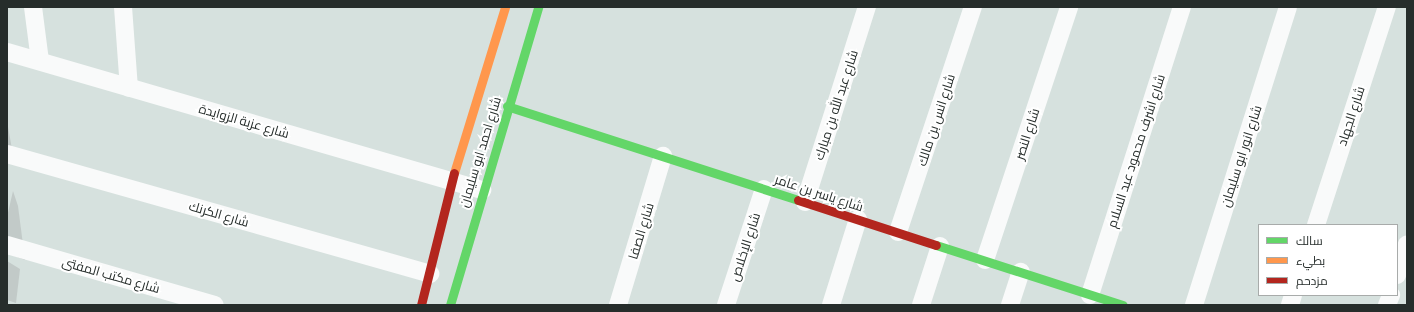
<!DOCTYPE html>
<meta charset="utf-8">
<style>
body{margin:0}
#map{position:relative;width:1414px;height:312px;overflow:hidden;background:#d6e1de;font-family:Cabin,Cairo,sans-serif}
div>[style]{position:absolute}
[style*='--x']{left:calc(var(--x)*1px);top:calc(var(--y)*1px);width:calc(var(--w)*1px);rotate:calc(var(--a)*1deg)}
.building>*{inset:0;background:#c2cac8}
.street>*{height:18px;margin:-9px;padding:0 9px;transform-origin:9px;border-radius:9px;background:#f9fafa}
.fast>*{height:9px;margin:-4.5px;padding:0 4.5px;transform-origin:4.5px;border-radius:4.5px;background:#63d668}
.slow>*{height:9px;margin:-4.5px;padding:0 4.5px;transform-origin:4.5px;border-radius:4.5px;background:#ff974d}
.jam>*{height:9px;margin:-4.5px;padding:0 4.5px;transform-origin:4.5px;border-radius:4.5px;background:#b3261e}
span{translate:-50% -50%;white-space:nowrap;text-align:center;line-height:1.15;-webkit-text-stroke:4px #fff;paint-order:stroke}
.street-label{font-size:13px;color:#262d2b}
.frame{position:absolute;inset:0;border:8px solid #262d2b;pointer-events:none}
.legend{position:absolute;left:1258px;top:224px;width:140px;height:72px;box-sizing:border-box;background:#fff;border:1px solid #a8abaa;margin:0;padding:5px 7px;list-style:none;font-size:12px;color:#262d2b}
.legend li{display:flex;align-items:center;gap:8px;height:20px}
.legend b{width:20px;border:1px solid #a8abaa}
</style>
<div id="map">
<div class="building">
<div style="clip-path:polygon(8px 127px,12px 149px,7px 148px)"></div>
<div style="clip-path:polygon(13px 191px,18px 206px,25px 260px,7px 253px,7px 217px)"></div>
<div style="clip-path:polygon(7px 261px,20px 269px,16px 303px,7px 300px)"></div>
</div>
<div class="street">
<div style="--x:33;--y:7;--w:54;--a:82.6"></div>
<div style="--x:123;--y:7;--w:81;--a:85.8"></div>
<div style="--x:7;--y:52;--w:495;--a:16.2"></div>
<div style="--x:7;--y:154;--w:440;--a:15.8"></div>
<div style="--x:805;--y:202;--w:205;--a:-72.4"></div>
<div style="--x:1316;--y:225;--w:229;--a:-72"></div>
<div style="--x:898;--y:232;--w:237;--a:-71.6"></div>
<div style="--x:7;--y:245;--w:216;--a:16.1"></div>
<div style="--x:985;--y:260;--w:267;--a:-71.6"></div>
<div style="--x:1397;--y:275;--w:32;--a:-72"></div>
<div style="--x:1090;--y:295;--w:302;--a:-72.3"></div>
<div style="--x:618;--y:305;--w:156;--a:-73.2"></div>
<div style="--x:726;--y:305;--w:122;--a:-71.9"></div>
<div style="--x:831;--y:305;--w:90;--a:-72.6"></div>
<div style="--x:921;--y:305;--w:62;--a:-72.1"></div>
<div style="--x:1010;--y:305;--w:35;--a:-72"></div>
<div style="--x:1194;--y:305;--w:312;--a:-72.5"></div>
<div style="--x:1290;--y:305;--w:10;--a:-73"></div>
<div style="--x:1387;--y:305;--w:11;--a:-68"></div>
</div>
<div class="fast">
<div style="--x:507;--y:106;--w:306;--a:17.9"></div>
<div style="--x:936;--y:245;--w:196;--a:17.8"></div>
<div style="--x:450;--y:305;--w:311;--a:-73.5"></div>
</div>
<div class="slow">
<div style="--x:454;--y:173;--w:174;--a:-72.9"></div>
</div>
<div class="jam">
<div style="--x:798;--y:200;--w:145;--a:18.1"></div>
<div style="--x:421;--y:305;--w:136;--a:-76"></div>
</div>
<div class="street-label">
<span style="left:836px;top:105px;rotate:-72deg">شارع عبد الله بن مبارك</span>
<span style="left:1351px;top:116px;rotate:-72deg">شارع الجهاد</span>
<span style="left:936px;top:120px;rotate:-72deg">شارع انس بن مالك</span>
<span style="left:244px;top:121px;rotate:16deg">شارع عزبة الزوايدة</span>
<span style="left:1027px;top:134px;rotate:-72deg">شارع النصر</span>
<span style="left:1136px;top:151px;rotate:-72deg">شارع اشرف محمود عبد السلام</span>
<span style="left:480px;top:152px;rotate:-73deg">شارع احمد ابو سليمان</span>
<span style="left:1241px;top:156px;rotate:-72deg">شارع انور ابو سليمان</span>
<span style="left:819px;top:193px;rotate:18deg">شارع ياسر بن عامر</span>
<span style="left:219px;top:214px;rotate:16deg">شارع الكرنك</span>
<span style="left:641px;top:231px;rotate:-73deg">شارع الصفا</span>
<span style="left:745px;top:247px;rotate:-72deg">شارع الإخلاص</span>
<span style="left:111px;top:275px;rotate:16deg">شارع مكتب المفتى</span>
</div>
<div class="frame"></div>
<ul class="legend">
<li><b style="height:5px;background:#63d668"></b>سالك</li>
<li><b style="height:5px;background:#ff974d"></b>بطيء</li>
<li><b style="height:5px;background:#b3261e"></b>مزدحم</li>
</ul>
</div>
